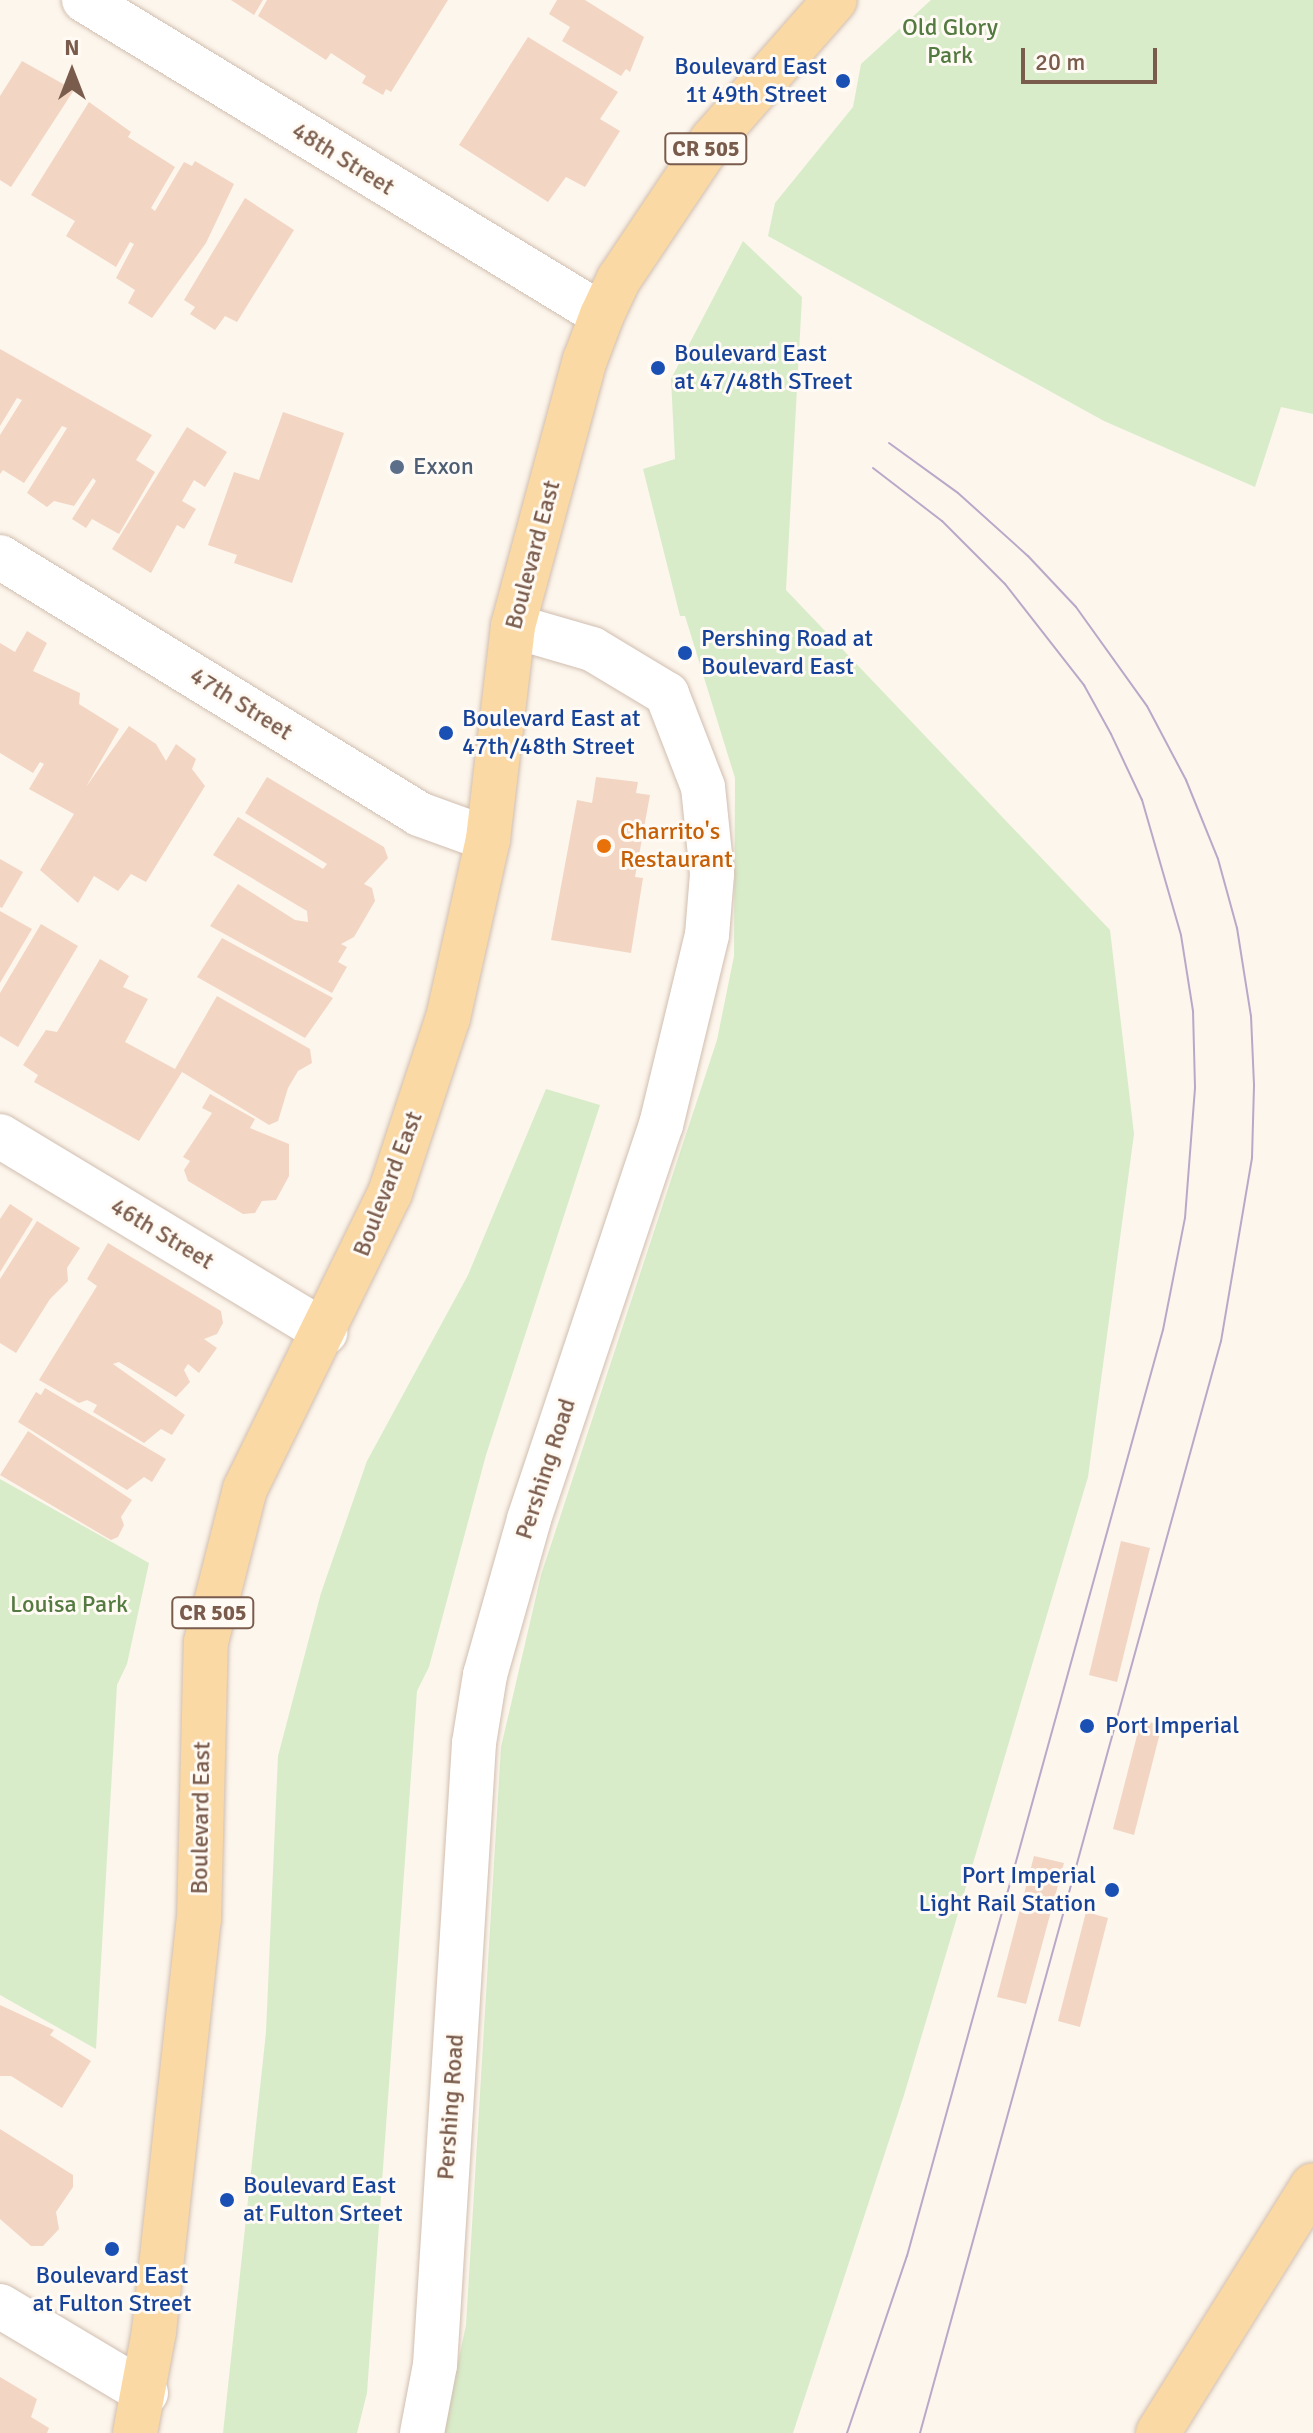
<!DOCTYPE html>
<style>
body{margin:0}
#map{position:relative;width:1313px;height:2433px;overflow:hidden;background:#fdf6ec;font-family:Signika,sans-serif}
div>[style]{position:absolute}
[style*='--x']{left:calc(var(--x)*1px);top:calc(var(--y)*1px);width:calc(var(--w)*1px);rotate:calc(var(--a)*1deg)}
.green>*{inset:0;background:#d8ecc9}
.building>*{inset:0;background:#f3d5c3}
.roads{filter:drop-shadow(0 0 2px #d1beb0) drop-shadow(0 0 2px #d1beb0)}
.street>*{height:44px;margin:-22px;padding:0 22px;transform-origin:22px;border-radius:22px;background:#fff}
.secondary>*{height:44px;margin:-22px;padding:0 22px;transform-origin:22px;border-radius:22px;background:#fff}
.primary>*{height:44px;margin:-22px;padding:0 22px;transform-origin:22px;border-radius:22px;background:#fbd9a5}
.tram>*{height:2px;margin:-1px;padding:0 1px;transform-origin:1px;border-radius:1px;background:#b9a8c9}
.dots>*{width:22px;height:22px;translate:-50% -50%;box-sizing:border-box;border:4px solid #fffaf3;border-radius:50%}
span{translate:-50% -50%;white-space:nowrap;text-align:center;line-height:1.15;-webkit-text-stroke:6px #fffaf3;paint-order:stroke}
.shield-label span{padding:2px 6px;background:#fffaf3;border:2px solid;border-radius:6px;-webkit-text-stroke-width:0}
.shield-label{font-size:22px;color:#7a5c4d;font-weight:700}
.park-label{font-size:24px;color:#537a41}
.transit-label{font-size:24px;color:#164399}
.right{translate:-100% -50%;text-align:right}
.left{translate:0 -50%;text-align:left}
.street-label{font-size:24px;color:#7a5c4d}
.service-label{font-size:24px;color:#4e5e75}
.food-label{font-size:24px;color:#c56008}
.north{position:absolute;left:32px;top:32px;width:80px;height:80px;-webkit-text-stroke:6px #fffaf3;paint-order:stroke;rotate:0deg;font-size:22px;font-weight:700;line-height:32px;text-align:center;color:#7a5c4d}
.north::after{content:'';display:block;margin:auto;width:28px;height:36px;background:#7a5c4d;clip-path:polygon(50% 0,100% 100%,50% 72%,0 100%)}
.scale{position:absolute;left:1021px;top:48px;width:136px;height:36px;box-sizing:border-box;border:4px solid #7a5c4d;border-top:0;padding-left:10px;font-size:24px;line-height:28px;white-space:nowrap;color:#7a5c4d;-webkit-text-stroke:6px #fffaf3;paint-order:stroke}
</style>
<div id="map">
<div class="green">
<div style="clip-path:polygon(931px 0,1313px 0,1313px 414px,1281px 407px,1255px 487px,1104px 421px,768px 236px,775px 203px,853px 107px,861px 64px)"></div>
<div style="clip-path:polygon(743px 241px,802px 297px,786px 590px,1110px 930px,1134px 1134px,1088px 1477px,904px 2095px,793px 2433px,443px 2433px,466px 2325px,501px 1747px,541px 1575px,717px 1040px,734px 956px,735px 778px,685px 616px,680px 616px,643px 469px,675px 459px,671px 379px)"></div>
<div style="clip-path:polygon(546px 1089px,600px 1105px,486px 1455px,429px 1667px,417px 1691px,367px 2393px,357px 2433px,223px 2433px,266px 2032px,278px 1756px,321px 1593px,367px 1461px,468px 1275px)"></div>
<div style="clip-path:polygon(0 1479px,149px 1563px,127px 1664px,117px 1685px,96px 2049px,0 1995px)"></div>
</div>
<div class="building">
<div style="clip-path:polygon(231px 0,263px 0,254px 15px)"></div>
<div style="clip-path:polygon(267px 0,448px 0,391px 92px,386px 89px,383px 95px,362px 83px,366px 76px,331px 53px,326px 60px,258px 16px)"></div>
<div style="clip-path:polygon(557px 0,585px 0,644px 37px,630px 72px,626px 69px,621px 76px,562px 41px,570px 27px,549px 14px)"></div>
<div style="clip-path:polygon(528px 37px,618px 92px,600px 119px,620px 131px,585px 187px,566px 177px,548px 202px,459px 145px)"></div>
<div style="clip-path:polygon(22px 61px,74px 90px,11px 187px,0 180px,0 96px)"></div>
<div style="clip-path:polygon(89px 102px,131px 132px,128px 137px,175px 167px,151px 208px,155px 211px,184px 162px,192px 166px,195px 161px,234px 184px,206px 243px,152px 318px,128px 303px,135px 290px,116px 278px,134px 244px,130px 242px,116px 267px,66px 236px,75px 221px,31px 195px)"></div>
<div style="clip-path:polygon(245px 198px,294px 230px,237px 322px,225px 316px,215px 330px,190px 314px,195px 307px,184px 300px)"></div>
<div style="clip-path:polygon(0 349px,152px 435px,136px 460px,155px 472px,119px 534px,92px 519px,86px 528px,72px 519px,96px 481px,93px 478px,74px 506px,54px 501px,47px 507px,27px 493px,67px 428px,62px 426px,24px 483px,3px 470px,0 474px,0 435px,22px 400px,17px 398px,0 426px)"></div>
<div style="clip-path:polygon(283px 412px,344px 433px,292px 583px,234px 563px,237px 555px,208px 545px,234px 472px,259px 480px)"></div>
<div style="clip-path:polygon(187px 427px,227px 452px,205px 487px,194px 480px,182px 501px,196px 509px,184px 529px,177px 525px,151px 573px,112px 549px)"></div>
<div style="clip-path:polygon(27px 631px,47px 643px,33px 671px,80px 693px,79px 704px,119px 729px,86px 787px,129px 726px,156px 744px,166px 761px,176px 744px,196px 759px,192px 769px,205px 786px,146px 882px,131px 874px,118px 891px,94px 876px,78px 903px,40px 870px,74px 814px,29px 789px,44px 764px,40px 762px,33px 773px,0 753px,0 643px,15px 652px)"></div>
<div style="clip-path:polygon(267px 777px,384px 847px,388px 858px,364px 884px,372px 888px,375px 901px,354px 937px,341px 944px,347px 947px,338px 962px,347px 967px,332px 993px,210px 926px,238px 884px,295px 920px,308px 922px,307px 911px,213px 855px,238px 817px,323px 869px,327px 864px,245px 813px)"></div>
<div style="clip-path:polygon(596px 777px,638px 782px,636px 793px,650px 795px,635px 877px,643px 878px,631px 953px,551px 940px,577px 800px,592px 803px)"></div>
<div style="clip-path:polygon(0 859px,23px 872px,2px 908px,0 907px)"></div>
<div style="clip-path:polygon(0 911px,32px 929px,0 983px)"></div>
<div style="clip-path:polygon(41px 924px,78px 946px,18px 1047px,0 1036px,0 993px)"></div>
<div style="clip-path:polygon(222px 938px,333px 998px,305px 1038px,197px 977px)"></div>
<div style="clip-path:polygon(100px 959px,129px 976px,123px 987px,148px 999px,125px 1042px,175px 1069px,217px 996px,310px 1049px,312px 1063px,298px 1071px,288px 1088px,278px 1121px,269px 1125px,182px 1072px,139px 1141px,34px 1082px,38px 1075px,23px 1065px,46px 1030px,57px 1032px)"></div>
<div style="clip-path:polygon(210px 1094px,255px 1119px,250px 1128px,289px 1144px,289px 1176px,276px 1200px,262px 1201px,255px 1213px,243px 1214px,188px 1181px,184px 1170px,190px 1161px,183px 1157px,212px 1113px,202px 1108px)"></div>
<div style="clip-path:polygon(10px 1204px,33px 1219px,0 1272px,0 1219px)"></div>
<div style="clip-path:polygon(37px 1221px,80px 1248px,67px 1268px,68px 1281px,50px 1299px,16px 1353px,0 1343px,0 1279px)"></div>
<div style="clip-path:polygon(108px 1243px,221px 1311px,223px 1323px,217px 1334px,204px 1339px,217px 1348px,199px 1373px,188px 1364px,184px 1370px,190px 1382px,176px 1397px,119px 1362px,113px 1364px,185px 1415px,172px 1435px,161px 1429px,144px 1443px,93px 1412px,97px 1405px,87px 1400px,79px 1403px,39px 1380px,97px 1286px,87px 1279px)"></div>
<div style="clip-path:polygon(45px 1388px,166px 1459px,152px 1482px,144px 1477px,127px 1490px,18px 1422px,36px 1392px,41px 1395px)"></div>
<div style="clip-path:polygon(28px 1431px,132px 1500px,121px 1517px,124px 1525px,118px 1537px,111px 1540px,0 1475px)"></div>
<div style="clip-path:polygon(1121px 1541px,1150px 1548px,1117px 1682px,1089px 1675px)"></div>
<div style="clip-path:polygon(1141px 1720px,1162px 1725px,1134px 1835px,1113px 1829px)"></div>
<div style="clip-path:polygon(1034px 1856px,1064px 1863px,1026px 2004px,997px 1997px)"></div>
<div style="clip-path:polygon(1086px 1912px,1108px 1918px,1080px 2027px,1058px 2021px)"></div>
<div style="clip-path:polygon(0 2005px,54px 2030px,50px 2035px,91px 2061px,62px 2108px,11px 2076px,0 2076px)"></div>
<div style="clip-path:polygon(0 2129px,73px 2175px,73px 2187px,56px 2212px,59px 2229px,43px 2246px,31px 2246px,0 2219px)"></div>
<div style="clip-path:polygon(0 2377px,37px 2399px,31px 2417px,49px 2428px,47px 2433px,0 2433px)"></div>
</div>
<div class="roads">
<div class="street">
<div style="--x:84;--y:0;--w:606;--a:31.3"></div>
<div style="--x:0;--y:557;--w:492;--a:31.5"></div>
<div style="--x:419;--y:814;--w:73;--a:19.9"></div>
<div style="--x:0;--y:1136;--w:380;--a:31.1"></div>
<div style="--x:0;--y:2306;--w:170;--a:30.8"></div>
</div>
<div class="secondary">
<div style="--x:422;--y:2433;--w:69;--a:-79.2"></div>
<div style="--x:435;--y:2365;--w:623;--a:-86.41"></div>
<div style="--x:474;--y:1743;--w:69;--a:-80.8"></div>
<div style="--x:485;--y:1675;--w:162;--a:-74.2"></div>
<div style="--x:529;--y:1519;--w:416;--a:-71.5"></div>
<div style="--x:661;--y:1125;--w:195;--a:-76.4"></div>
<div style="--x:707;--y:935;--w:61;--a:-85.3"></div>
<div style="--x:712;--y:874;--w:87;--a:-95.9"></div>
<div style="--x:703;--y:787;--w:100;--a:-111.2"></div>
<div style="--x:667;--y:694;--w:87;--a:-149"></div>
<div style="--x:592;--y:649;--w:82;--a:-163.8"></div>
</div>
<div class="primary">
<div style="--x:135;--y:2433;--w:104;--a:-79.4"></div>
<div style="--x:154;--y:2331;--w:413;--a:-83.8"></div>
<div style="--x:199;--y:1920;--w:278;--a:-88.6"></div>
<div style="--x:206;--y:1642;--w:158;--a:-75.7"></div>
<div style="--x:245;--y:1489;--w:330;--a:-63.9"></div>
<div style="--x:390;--y:1193;--w:184;--a:-71.7"></div>
<div style="--x:448;--y:1018;--w:183;--a:-77.4"></div>
<div style="--x:488;--y:839;--w:214;--a:-83.3"></div>
<div style="--x:513;--y:626;--w:276;--a:-74.9"></div>
<div style="--x:585;--y:360;--w:48;--a:-69.3"></div>
<div style="--x:602;--y:315;--w:40;--a:-65"></div>
<div style="--x:619;--y:279;--w:167;--a:-56.2"></div>
<div style="--x:712;--y:140;--w:186;--a:-48.7"></div>
<div style="--x:1158;--y:2433;--w:292;--a:-58"></div>
</div>
</div>
<div class="tram">
<div style="--x:889;--y:443;--w:85;--a:35.9"></div>
<div style="--x:958;--y:493;--w:94;--a:42"></div>
<div style="--x:1028;--y:556;--w:70;--a:46.7"></div>
<div style="--x:1076;--y:607;--w:122;--a:54.4"></div>
<div style="--x:1147;--y:706;--w:84;--a:62.2"></div>
<div style="--x:1186;--y:780;--w:85;--a:67.9"></div>
<div style="--x:1218;--y:859;--w:72;--a:74.6"></div>
<div style="--x:1237;--y:928;--w:89;--a:81"></div>
<div style="--x:1251;--y:1016;--w:70;--a:87.5"></div>
<div style="--x:1254;--y:1086;--w:72;--a:91.6"></div>
<div style="--x:1252;--y:1158;--w:186;--a:99.6"></div>
<div style="--x:1221;--y:1341;--w:1133;--a:105.41"></div>
<div style="--x:847;--y:2433;--w:187;--a:-71.3"></div>
<div style="--x:907;--y:2256;--w:961;--a:-74.55"></div>
<div style="--x:1163;--y:1330;--w:114;--a:-78.9"></div>
<div style="--x:1185;--y:1218;--w:131;--a:-85.6"></div>
<div style="--x:1195;--y:1087;--w:76;--a:-91.5"></div>
<div style="--x:1193;--y:1011;--w:77;--a:-99"></div>
<div style="--x:1181;--y:935;--w:141;--a:-106.1"></div>
<div style="--x:1142;--y:800;--w:73;--a:-115.2"></div>
<div style="--x:1111;--y:734;--w:56;--a:-118.9"></div>
<div style="--x:1084;--y:685;--w:128;--a:-128"></div>
<div style="--x:1005;--y:584;--w:89;--a:-135"></div>
<div style="--x:942;--y:521;--w:87;--a:-142.5"></div>
</div>
<div class="dots">
<div style="left:843px;top:81px;background:#1a4fb4"></div>
<div style="left:658px;top:368px;background:#1a4fb4"></div>
<div style="left:397px;top:467px;background:#5c6f8a"></div>
<div style="left:685px;top:653px;background:#1a4fb4"></div>
<div style="left:446px;top:733px;background:#1a4fb4"></div>
<div style="left:604px;top:846px;background:#e8710a"></div>
<div style="left:1087px;top:1726px;background:#1a4fb4"></div>
<div style="left:1112px;top:1890px;background:#1a4fb4"></div>
<div style="left:227px;top:2200px;background:#1a4fb4"></div>
<div style="left:112px;top:2249px;background:#1a4fb4"></div>
</div>
<div class="shield-label">
<span style="left:706px;top:149px">CR 505</span>
<span style="left:213px;top:1613px">CR 505</span>
</div>
<div class="park-label">
<span style="left:950px;top:42px">Old Glory<br>Park</span>
<span style="left:69px;top:1605px">Louisa Park</span>
</div>
<div class="transit-label">
<span class="right" style="left:827px;top:81px">Boulevard East<br>1t 49th Street</span>
<span class="left" style="left:674px;top:368px">Boulevard East<br>at 47/48th STreet</span>
<span class="left" style="left:701px;top:653px">Pershing Road at<br>Boulevard East</span>
<span class="left" style="left:462px;top:733px">Boulevard East at<br>47th/48th Street</span>
<span class="left" style="left:1105px;top:1726px">Port Imperial</span>
<span class="right" style="left:1096px;top:1890px">Port Imperial<br>Light Rail Station</span>
<span class="left" style="left:243px;top:2200px">Boulevard East<br>at Fulton Srteet</span>
<span style="left:112px;top:2290px">Boulevard East<br>at Fulton Street</span>
</div>
<div class="street-label">
<span style="left:343px;top:159px;rotate:32deg">48th Street</span>
<span style="left:533px;top:555px;rotate:-75deg">Boulevard East</span>
<span style="left:241px;top:704px;rotate:32deg">47th Street</span>
<span style="left:388px;top:1184px;rotate:-69deg">Boulevard East</span>
<span style="left:162px;top:1234px;rotate:31deg">46th Street</span>
<span style="left:546px;top:1469px;rotate:-72deg">Pershing Road</span>
<span style="left:201px;top:1818px;rotate:-89deg">Boulevard East</span>
<span style="left:451px;top:2107px;rotate:-86deg">Pershing Road</span>
</div>
<div class="service-label">
<span class="left" style="left:413px;top:467px">Exxon</span>
</div>
<div class="food-label">
<span class="left" style="left:620px;top:846px">Charrito's<br>Restaurant</span>
</div>
<div class="north">N</div>
<div class="scale">20 m</div>
</div>
